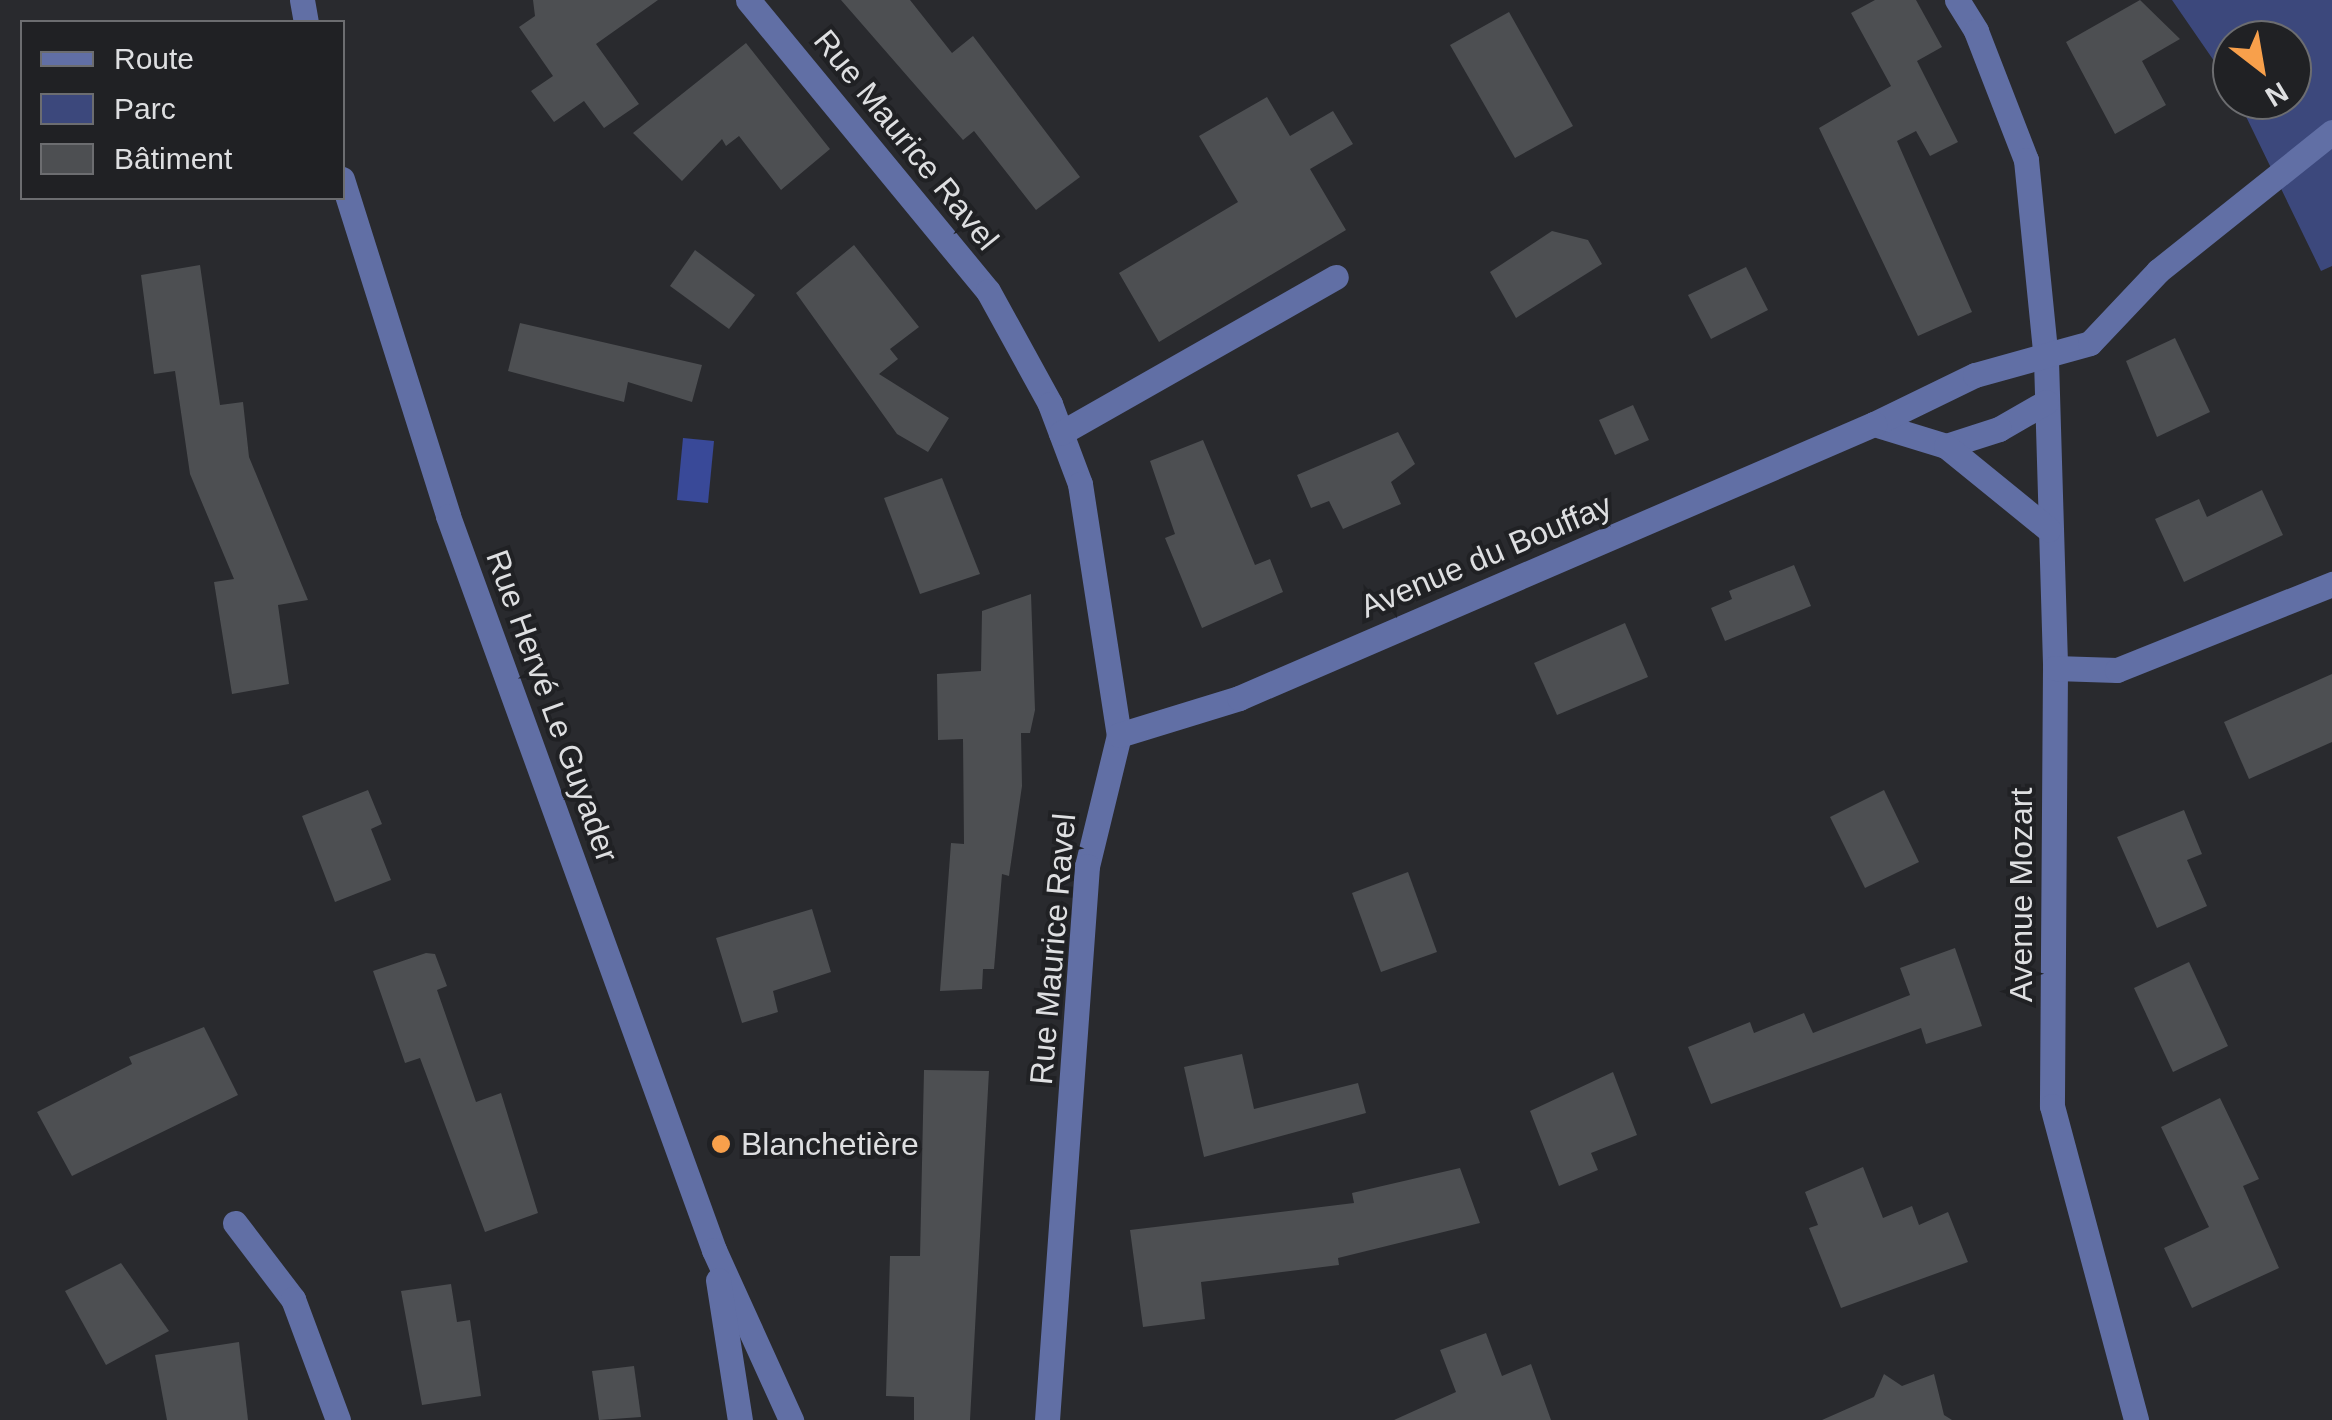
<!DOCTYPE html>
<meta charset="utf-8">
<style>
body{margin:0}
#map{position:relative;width:2332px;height:1420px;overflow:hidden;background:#292a2e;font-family:Helvetica,sans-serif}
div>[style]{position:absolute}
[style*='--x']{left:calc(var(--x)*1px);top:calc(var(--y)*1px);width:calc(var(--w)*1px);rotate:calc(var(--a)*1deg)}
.green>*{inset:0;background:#3c487c}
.water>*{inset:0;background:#394998}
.building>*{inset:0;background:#4d4f52}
.minor>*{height:25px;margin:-12.5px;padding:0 12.5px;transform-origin:12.5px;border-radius:12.5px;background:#616fa5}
.dots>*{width:28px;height:28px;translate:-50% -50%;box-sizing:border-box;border:5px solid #202124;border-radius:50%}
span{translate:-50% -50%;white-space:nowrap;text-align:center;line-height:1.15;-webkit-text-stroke:8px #202124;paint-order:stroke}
.street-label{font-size:32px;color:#dedfe1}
.poi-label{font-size:32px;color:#dedfe1}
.left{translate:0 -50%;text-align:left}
.legend{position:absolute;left:20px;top:20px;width:325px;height:180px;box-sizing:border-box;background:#202124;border:2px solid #6c6d70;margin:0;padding:12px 18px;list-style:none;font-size:30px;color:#dedfe1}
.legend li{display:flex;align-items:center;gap:20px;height:50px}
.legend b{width:50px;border:2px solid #6c6d70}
.north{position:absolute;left:2212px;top:20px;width:100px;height:100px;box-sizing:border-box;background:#202124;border:2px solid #6c6d70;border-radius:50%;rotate:149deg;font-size:28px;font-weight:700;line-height:40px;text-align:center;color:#dedfe1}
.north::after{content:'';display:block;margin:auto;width:35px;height:45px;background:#f8a04b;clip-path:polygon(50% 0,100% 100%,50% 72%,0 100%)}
</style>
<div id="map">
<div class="green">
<div style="clip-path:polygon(2172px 0,2332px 0,2332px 266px,2321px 271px,2238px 100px,2292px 100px,2292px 40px,2232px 40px,2232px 87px)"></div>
</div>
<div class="water">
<div style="clip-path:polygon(683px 438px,714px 441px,708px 503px,677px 500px)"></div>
</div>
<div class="building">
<div style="clip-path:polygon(533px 0,658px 0,596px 44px,639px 104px,604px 128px,584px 101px,554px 122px,531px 91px,553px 76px,519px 27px,535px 16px)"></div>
<div style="clip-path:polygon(841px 0,910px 0,952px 53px,973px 36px,1080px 177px,1036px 210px,974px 131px,963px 140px)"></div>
<div style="clip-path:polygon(1875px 0,1916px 0,1942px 47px,1917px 61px,1958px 142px,1930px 156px,1916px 131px,1897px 141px,1972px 312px,1918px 336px,1819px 128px,1891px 86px,1851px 13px)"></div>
<div style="clip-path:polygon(2140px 0,2180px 39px,2142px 61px,2166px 105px,2115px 134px,2066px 42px)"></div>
<div style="clip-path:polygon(1509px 12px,1573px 126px,1515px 158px,1450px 45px)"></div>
<div style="clip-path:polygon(746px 43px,830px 149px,781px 190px,739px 136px,726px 146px,722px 139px,682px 181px,633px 133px)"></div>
<div style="clip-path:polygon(1267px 97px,1290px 136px,1333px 111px,1353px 144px,1310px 169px,1346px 230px,1159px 342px,1119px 273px,1238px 202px,1199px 136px)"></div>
<div style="clip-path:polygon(1552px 231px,1588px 240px,1602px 264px,1516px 318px,1490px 272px)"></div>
<div style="clip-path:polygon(854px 245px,919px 327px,890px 349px,898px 359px,879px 374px,949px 418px,928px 452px,897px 434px,796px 293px)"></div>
<div style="clip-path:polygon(695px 250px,755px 295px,729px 329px,670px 286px)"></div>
<div style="clip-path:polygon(200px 265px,220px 405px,243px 402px,249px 457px,308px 600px,278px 605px,289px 684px,232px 694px,214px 582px,234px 579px,190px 474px,175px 371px,154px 374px,141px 275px)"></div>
<div style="clip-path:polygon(1746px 267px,1768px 310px,1711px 339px,1688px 295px)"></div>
<div style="clip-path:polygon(520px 323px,702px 365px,692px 402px,628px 382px,624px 402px,508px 371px)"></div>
<div style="clip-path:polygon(2175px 338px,2210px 412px,2157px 437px,2126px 361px)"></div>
<div style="clip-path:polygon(1633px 405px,1649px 440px,1615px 455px,1599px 420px)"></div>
<div style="clip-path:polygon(1398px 432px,1415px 464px,1391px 482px,1401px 504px,1343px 529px,1329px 501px,1311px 508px,1297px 475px)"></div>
<div style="clip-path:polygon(1203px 440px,1255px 565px,1270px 559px,1283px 592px,1202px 628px,1165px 538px,1175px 534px,1150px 461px)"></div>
<div style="clip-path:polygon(942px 478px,980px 574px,920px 594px,884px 498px)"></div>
<div style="clip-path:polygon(2262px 490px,2283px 535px,2184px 582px,2155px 519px,2199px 499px,2207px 517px)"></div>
<div style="clip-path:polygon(1794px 565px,1811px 606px,1725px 641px,1711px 608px,1732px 599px,1729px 591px)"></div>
<div style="clip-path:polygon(1031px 594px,1035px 710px,1030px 733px,1021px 733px,1022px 786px,1009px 876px,1002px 874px,994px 969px,983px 969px,982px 989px,940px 991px,951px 843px,964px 844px,963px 739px,938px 740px,937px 674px,981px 671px,982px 611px)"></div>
<div style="clip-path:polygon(1625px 623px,1648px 677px,1557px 715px,1534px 663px)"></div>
<div style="clip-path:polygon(2332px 674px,2332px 742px,2249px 779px,2224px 722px)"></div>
<div style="clip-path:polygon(368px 790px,382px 824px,371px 829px,391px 880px,335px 902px,302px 816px)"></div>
<div style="clip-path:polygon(1884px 790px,1919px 862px,1865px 888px,1830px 817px)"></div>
<div style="clip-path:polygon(2184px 810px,2202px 854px,2187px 860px,2207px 906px,2157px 928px,2117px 837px)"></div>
<div style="clip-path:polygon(1408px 872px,1437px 952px,1381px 972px,1352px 893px)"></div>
<div style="clip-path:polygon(812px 909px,831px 972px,773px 991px,778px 1012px,742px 1023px,716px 938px)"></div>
<div style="clip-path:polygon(1955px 948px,1982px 1026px,1926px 1044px,1921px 1028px,1711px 1104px,1688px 1047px,1750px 1022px,1754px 1033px,1804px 1013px,1813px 1033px,1910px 995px,1900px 968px)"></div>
<div style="clip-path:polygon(426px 953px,435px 954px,447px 986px,437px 990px,476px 1102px,501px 1093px,538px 1213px,485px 1232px,420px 1058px,405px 1063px,373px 971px)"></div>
<div style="clip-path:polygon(2189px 962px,2228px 1046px,2173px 1072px,2134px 988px)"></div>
<div style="clip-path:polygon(204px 1027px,238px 1095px,72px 1176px,37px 1112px,132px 1064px,129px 1057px)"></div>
<div style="clip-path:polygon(1242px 1054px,1254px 1109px,1358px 1083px,1366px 1113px,1204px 1157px,1184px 1067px)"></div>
<div style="clip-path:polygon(924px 1070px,989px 1071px,970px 1420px,914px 1420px,914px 1397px,886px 1396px,890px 1256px,920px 1256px)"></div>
<div style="clip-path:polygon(1613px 1072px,1637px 1135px,1591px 1153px,1598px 1170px,1559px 1186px,1530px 1111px)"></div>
<div style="clip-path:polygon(2220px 1098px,2259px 1179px,2243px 1186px,2279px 1268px,2192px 1308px,2164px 1248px,2209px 1227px,2161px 1127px)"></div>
<div style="clip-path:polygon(1863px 1167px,1883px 1218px,1912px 1206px,1919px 1225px,1948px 1212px,1968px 1262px,1841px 1308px,1809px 1228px,1818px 1225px,1805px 1192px)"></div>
<div style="clip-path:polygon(1460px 1168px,1480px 1223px,1338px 1258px,1339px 1265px,1201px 1282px,1205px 1319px,1143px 1327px,1130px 1230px,1354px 1203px,1352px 1193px)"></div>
<div style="clip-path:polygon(121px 1263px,169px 1331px,106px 1365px,65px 1291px)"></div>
<div style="clip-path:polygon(451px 1284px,457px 1322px,470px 1320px,481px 1396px,422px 1405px,401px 1291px)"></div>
<div style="clip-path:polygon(1486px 1333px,1502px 1376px,1531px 1364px,1551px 1420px,1394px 1420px,1456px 1392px,1440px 1350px)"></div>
<div style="clip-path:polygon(239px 1342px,248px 1420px,167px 1420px,155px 1355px)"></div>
<div style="clip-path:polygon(634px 1366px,641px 1417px,599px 1420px,592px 1371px)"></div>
<div style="clip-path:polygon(1884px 1374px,1902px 1386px,1934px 1374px,1944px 1415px,1952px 1420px,1822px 1420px,1874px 1397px)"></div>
</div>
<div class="minor">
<div style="--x:302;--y:0;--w:22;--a:80"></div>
<div style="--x:748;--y:0;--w:377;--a:50.5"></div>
<div style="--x:988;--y:291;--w:129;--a:61.2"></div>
<div style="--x:1050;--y:404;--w:85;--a:69.4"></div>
<div style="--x:1080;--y:484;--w:254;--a:81.2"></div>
<div style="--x:1119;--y:735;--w:135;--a:103.7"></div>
<div style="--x:1087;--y:866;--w:555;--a:94.13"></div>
<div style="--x:1957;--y:0;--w:36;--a:58"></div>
<div style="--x:1976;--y:31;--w:138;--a:68.8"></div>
<div style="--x:2026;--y:160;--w:201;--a:84.3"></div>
<div style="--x:2046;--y:360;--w:308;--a:88.3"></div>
<div style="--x:2055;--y:668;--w:438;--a:90.4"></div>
<div style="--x:2052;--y:1106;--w:325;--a:75"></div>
<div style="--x:342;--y:179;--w:353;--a:72.5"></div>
<div style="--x:448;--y:516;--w:781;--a:70.08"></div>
<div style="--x:714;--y:1250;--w:187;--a:65.6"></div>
<div style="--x:2046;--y:402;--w:54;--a:150.1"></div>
<div style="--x:1999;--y:429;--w:56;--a:162.2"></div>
<div style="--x:1946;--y:446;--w:75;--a:-163"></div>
<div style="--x:1874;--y:424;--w:112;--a:-25.9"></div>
<div style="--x:1975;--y:375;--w:119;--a:-15.5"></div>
<div style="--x:2090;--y:343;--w:99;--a:-46.6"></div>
<div style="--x:2158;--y:271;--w:223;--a:-38.6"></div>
<div style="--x:1061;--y:433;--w:316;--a:-29.6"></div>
<div style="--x:1946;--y:446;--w:132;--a:39.1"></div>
<div style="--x:2055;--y:668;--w:62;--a:1.8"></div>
<div style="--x:2117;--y:670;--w:232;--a:-21.8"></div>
<div style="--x:1119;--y:735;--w:126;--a:-17.1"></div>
<div style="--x:1239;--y:698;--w:692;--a:-23.34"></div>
<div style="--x:235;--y:1223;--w:96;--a:52.7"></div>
<div style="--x:293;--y:1299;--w:129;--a:69.6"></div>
<div style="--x:718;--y:1280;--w:142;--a:81.1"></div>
</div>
<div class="dots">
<div style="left:721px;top:1144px;background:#f8a04b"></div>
</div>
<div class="street-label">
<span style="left:906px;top:140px;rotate:51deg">Rue Maurice Ravel</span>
<span style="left:1486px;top:556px;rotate:-23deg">Avenue du Bouffay</span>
<span style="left:552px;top:706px;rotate:70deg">Rue Hervé Le Guyader</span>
<span style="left:2021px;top:895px;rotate:-90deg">Avenue Mozart</span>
<span style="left:1053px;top:949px;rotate:-85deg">Rue Maurice Ravel</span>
</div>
<div class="poi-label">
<span class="left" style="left:741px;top:1144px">Blanchetière</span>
</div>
<ul class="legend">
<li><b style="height:12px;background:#616fa5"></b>Route</li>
<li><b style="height:28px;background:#3c487c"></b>Parc</li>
<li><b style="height:28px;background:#4d4f52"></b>Bâtiment</li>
</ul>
<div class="north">N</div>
</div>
